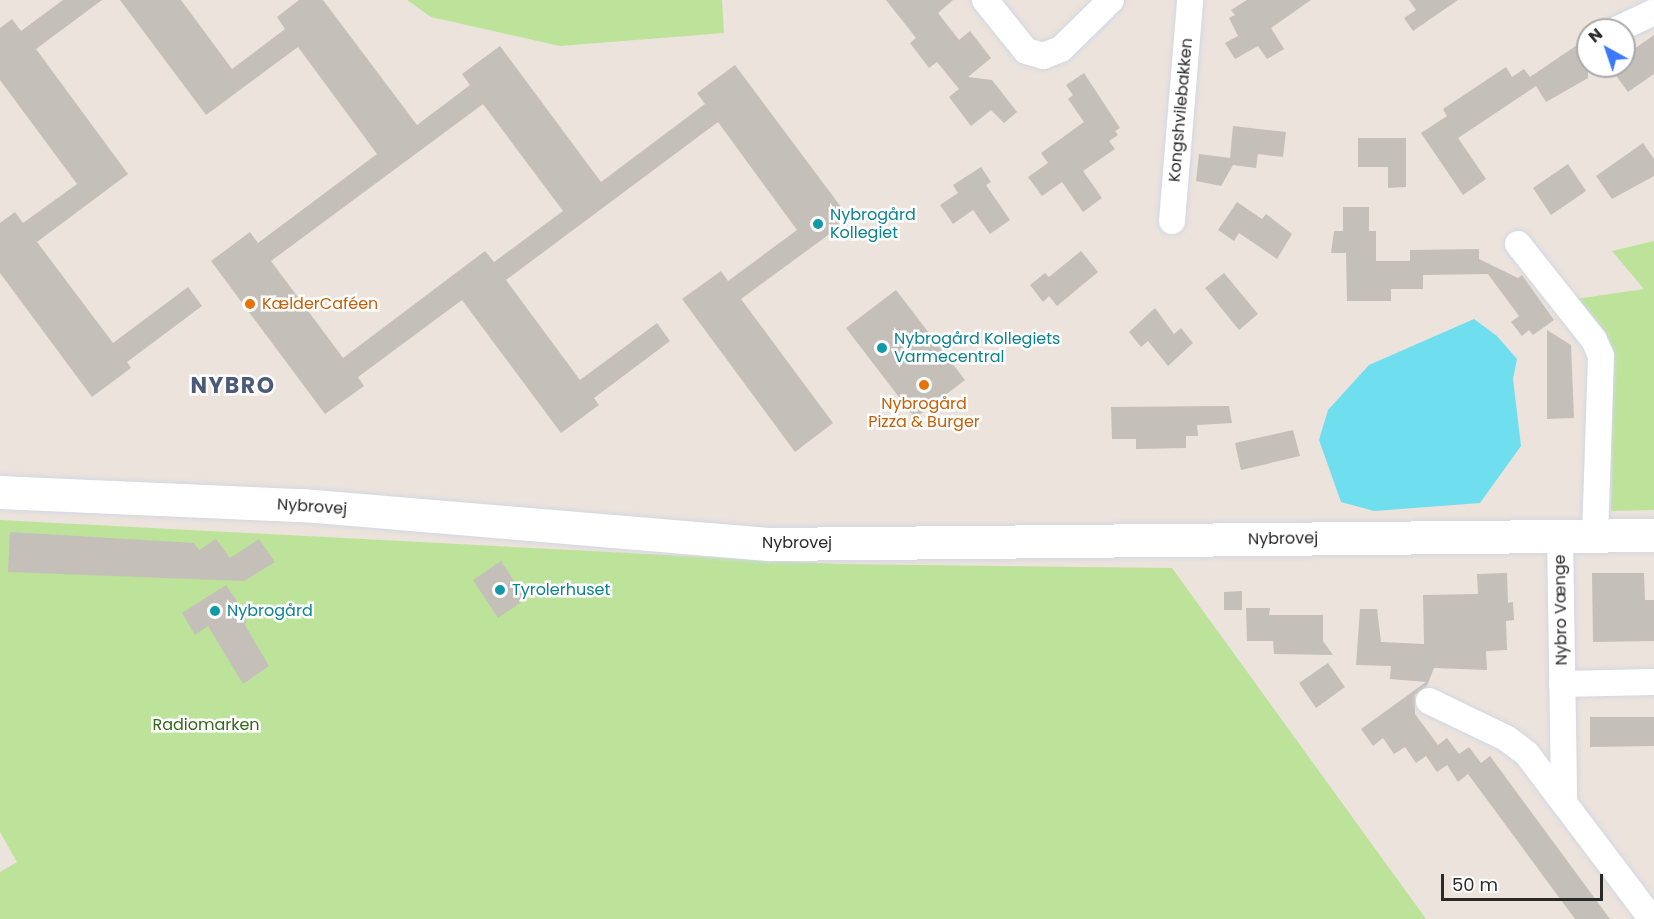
<!DOCTYPE html>
<meta charset="utf-8">
<style>
body{margin:0}
#map{position:relative;width:1654px;height:919px;overflow:hidden;background:#ece3dc;font-family:Poppins,sans-serif}
div>[style]{position:absolute}
[style*='--x']{left:calc(var(--x)*1px);top:calc(var(--y)*1px);width:calc(var(--w)*1px);rotate:calc(var(--a)*1deg)}
.green>*{inset:0;background:#bce399}
.water>*{inset:0;background:#6fdeee}
.building>*{inset:0;background:#c4bfb8}
.roads{filter:drop-shadow(0 0 2px #d2d7e3) drop-shadow(0 0 2px #d2d7e3)}
.street>*{height:26px;margin:-13px;padding:0 13px;transform-origin:13px;border-radius:13px;background:#fff}
.secondary>*{height:33px;margin:-16.5px;padding:0 16.5px;transform-origin:16.5px;border-radius:16.5px;background:#fff}
.dots>*{width:16px;height:16px;translate:-50% -50%;box-sizing:border-box;border:3px solid #fff;border-radius:50%}
span{translate:-50% -50%;white-space:nowrap;text-align:center;line-height:1.15;-webkit-text-stroke:5px #fff;paint-order:stroke}
.street-label{font-size:16px;color:#2a2a2a}
.culture-label{font-size:16px;color:#0d838f}
.left{translate:0 -50%;text-align:left}
.food-label{font-size:16px;color:#c56008}
.park-label{font-size:16px;color:#34681a}
.district-label{font-size:22px;color:#4b5a7b;font-weight:700;letter-spacing:1.5px}
.north{position:absolute;left:1576px;top:18px;width:60px;height:60px;box-sizing:border-box;background:#fff;border:2px solid #aaa;border-radius:50%;rotate:320deg;font-size:16px;font-weight:700;line-height:24px;text-align:center;color:#2a2a2a}
.north::after{content:'';display:block;margin:auto;width:21px;height:27px;background:#3c79fa;clip-path:polygon(50% 0,100% 100%,50% 72%,0 100%)}
.scale{position:absolute;left:1441px;top:874px;width:162px;height:27px;box-sizing:border-box;border:3px solid #2a2a2a;border-top:0;padding-left:8px;font-size:18px;line-height:21px;white-space:nowrap;color:#2a2a2a;-webkit-text-stroke:4px #fff;paint-order:stroke}
</style>
<div id="map">
<div class="green">
<div style="clip-path:polygon(407px 0,722px 0,724px 33px,560px 46px,431px 17px)"></div>
<div style="clip-path:polygon(1654px 241px,1654px 510px,1611px 511px,1613px 362px,1576px 299px,1644px 289px,1612px 251px)"></div>
<div style="clip-path:polygon(0 520px,838px 564px,1172px 568px,1426px 919px,0 919px,0 872px,17px 862px,0 832px)"></div>
</div>
<div class="water">
<div style="clip-path:polygon(1474px 319px,1497px 336px,1517px 359px,1513px 379px,1521px 446px,1480px 503px,1374px 511px,1341px 502px,1319px 440px,1328px 410px,1369px 365px)"></div>
</div>
<div class="building">
<div style="clip-path:polygon(63px 0,102px 0,36px 49px,128px 174px,37px 242px,113px 343px,188px 287px,202px 306px,127px 362px,131px 368px,92px 397px,0 273px,0 223px,15px 212px,23px 223px,77px 184px,0 80px,0 28px,12px 19px,21px 31px)"></div>
<div style="clip-path:polygon(evenodd,120px 0,181px 0,232px 69px,285px 29px,277px 17px,299px 0,323px 0,417px 125px,470px 85px,462px 74px,500px 46px,601px 182px,705px 104px,697px 93px,735px 65px,850px 219px,741px 299px,833px 423px,795px 452px,682px 299px,721px 271px,728px 281px,797px 230px,718px 122px,506px 280px,580px 380px,657px 323px,670px 341px,594px 398px,599px 405px,561px 433px,462px 300px,358px 377px,364px 386px,325px 414px,211px 261px,250px 232px,258px 243px,377px 154px,298px 47px,206px 115px,120px 0,483px 104px,563px 211px,494px 262px,485px 251px,343px 358px,271px 261px,483px 104px)"></div>
<div style="clip-path:polygon(886px 0,953px 0,938px 13px,959px 40px,970px 31px,991px 58px,968px 77px,992px 80px,1017px 112px,1004px 123px,991px 110px,971px 126px,949px 97px,959px 89px,937px 62px,929px 68px,910px 43px,916px 38px)"></div>
<div style="clip-path:polygon(1247px 0,1311px 0,1271px 28px,1284px 49px,1267px 59px,1258px 46px,1235px 59px,1225px 43px,1238px 36px,1229px 18px,1235px 15px,1231px 10px)"></div>
<div style="clip-path:polygon(1409px 0,1458px 0,1413px 31px,1404px 18px,1416px 10px)"></div>
<div style="clip-path:polygon(1654px 35px,1654px 74px,1628px 92px,1609px 66px,1624px 66px,1624px 56px)"></div>
<div style="clip-path:polygon(1577px 45px,1582px 53px,1588px 49px,1588px 78px,1546px 102px,1536px 86px,1458px 138px,1486px 179px,1463px 195px,1421px 133px,1447px 116px,1443px 109px,1506px 67px,1512px 77px,1524px 69px,1530px 77px)"></div>
<div style="clip-path:polygon(1084px 73px,1120px 128px,1115px 131px,1118px 135px,1109px 141px,1115px 149px,1083px 171px,1102px 198px,1083px 212px,1062px 182px,1042px 196px,1028px 177px,1048px 163px,1041px 153px,1084px 122px,1068px 99px,1073px 95px,1066px 85px)"></div>
<div style="clip-path:polygon(1233px 126px,1286px 132px,1283px 157px,1258px 154px,1256px 168px,1233px 165px,1221px 186px,1196px 181px,1199px 154px,1230px 158px)"></div>
<div style="clip-path:polygon(1358px 138px,1406px 138px,1406px 187px,1388px 188px,1388px 167px,1358px 167px)"></div>
<div style="clip-path:polygon(1643px 143px,1654px 159px,1654px 176px,1612px 199px,1596px 176px)"></div>
<div style="clip-path:polygon(1568px 164px,1586px 191px,1551px 215px,1533px 188px)"></div>
<div style="clip-path:polygon(981px 167px,991px 182px,986px 185px,1010px 220px,990px 234px,973px 210px,953px 224px,940px 205px,958px 193px,953px 185px)"></div>
<div style="clip-path:polygon(1237px 202px,1262px 219px,1266px 214px,1292px 234px,1277px 259px,1239px 233px,1234px 241px,1218px 230px)"></div>
<div style="clip-path:polygon(1343px 207px,1369px 207px,1369px 231px,1376px 231px,1376px 261px,1410px 261px,1410px 250px,1479px 249px,1479px 259px,1518px 278px,1522px 275px,1554px 320px,1533px 335px,1529px 330px,1522px 336px,1511px 322px,1519px 316px,1488px 274px,1423px 275px,1423px 289px,1391px 289px,1391px 301px,1347px 301px,1346px 253px,1331px 253px,1334px 231px,1343px 231px)"></div>
<div style="clip-path:polygon(1081px 251px,1098px 272px,1057px 306px,1049px 296px,1043px 302px,1030px 285px,1045px 273px,1049px 277px)"></div>
<div style="clip-path:polygon(1224px 273px,1258px 314px,1239px 330px,1205px 288px)"></div>
<div style="clip-path:polygon(896px 290px,965px 380px,915px 418px,846px 328px)"></div>
<div style="clip-path:polygon(1155px 308px,1174px 334px,1181px 328px,1193px 343px,1168px 366px,1148px 341px,1141px 347px,1129px 332px)"></div>
<div style="clip-path:polygon(1547px 330px,1571px 345px,1574px 418px,1547px 419px)"></div>
<div style="clip-path:polygon(1229px 406px,1232px 423px,1197px 425px,1198px 436px,1186px 436px,1186px 448px,1136px 449px,1136px 439px,1112px 439px,1111px 407px)"></div>
<div style="clip-path:polygon(1293px 430px,1300px 456px,1241px 470px,1235px 443px)"></div>
<div style="clip-path:polygon(10px 532px,194px 543px,199px 550px,216px 539px,230px 558px,259px 539px,275px 562px,244px 581px,8px 572px)"></div>
<div style="clip-path:polygon(501px 561px,526px 599px,498px 618px,473px 580px)"></div>
<div style="clip-path:polygon(1507px 573px,1508px 603px,1513px 602px,1514px 620px,1506px 621px,1507px 650px,1486px 651px,1487px 670px,1434px 668px,1427px 686px,1415px 695px,1415px 714px,1438px 745px,1447px 738px,1459px 754px,1469px 747px,1481px 763px,1490px 756px,1610px 919px,1575px 919px,1468px 774px,1458px 782px,1447px 765px,1437px 772px,1426px 756px,1416px 763px,1405px 747px,1394px 754px,1383px 738px,1373px 746px,1361px 729px,1426px 682px,1390px 679px,1391px 666px,1356px 665px,1360px 609px,1377px 609px,1381px 642px,1424px 644px,1423px 595px,1478px 594px,1477px 574px)"></div>
<div style="clip-path:polygon(1592px 573px,1644px 573px,1645px 600px,1654px 600px,1654px 641px,1593px 642px)"></div>
<div style="clip-path:polygon(226px 585px,247px 616px,245px 625px,269px 666px,243px 684px,208px 626px,195px 635px,182px 613px)"></div>
<div style="clip-path:polygon(1242px 591px,1242px 610px,1224px 610px,1224px 592px)"></div>
<div style="clip-path:polygon(1246px 608px,1270px 608px,1269px 615px,1323px 615px,1323px 641px,1333px 655px,1274px 654px,1273px 641px,1247px 641px)"></div>
<div style="clip-path:polygon(1328px 663px,1345px 687px,1316px 708px,1299px 683px)"></div>
<div style="clip-path:polygon(1590px 717px,1654px 717px,1654px 746px,1590px 747px)"></div>
</div>
<div class="roads">
<div class="street">
<div style="--x:985;--y:0;--w:65;--a:51.2"></div>
<div style="--x:1026;--y:51;--w:18;--a:16"></div>
<div style="--x:1043;--y:56;--w:19;--a:-21"></div>
<div style="--x:1061;--y:49;--w:70;--a:-44.4"></div>
<div style="--x:1616;--y:30;--w:42;--a:-25.3"></div>
<div style="--x:1172;--y:221;--w:222;--a:-85.3"></div>
<div style="--x:1518;--y:244;--w:122;--a:51.6"></div>
<div style="--x:1594;--y:340;--w:17;--a:66"></div>
<div style="--x:1601;--y:356;--w:179;--a:91.9"></div>
<div style="--x:1560;--y:535;--w:264;--a:89.1"></div>
<div style="--x:1562;--y:684;--w:92;--a:-1.2"></div>
<div style="--x:1429;--y:701;--w:85;--a:25.7"></div>
<div style="--x:1506;--y:738;--w:26;--a:37"></div>
<div style="--x:1527;--y:754;--w:207;--a:52.9"></div>
</div>
<div class="secondary">
<div style="--x:0;--y:492;--w:303;--a:2.5"></div>
<div style="--x:303;--y:505;--w:468;--a:4.8"></div>
<div style="--x:769;--y:544;--w:885;--a:-0.58"></div>
</div>
</div>
<div class="dots">
<div style="left:818px;top:224px;background:#0f9aa8"></div>
<div style="left:250px;top:304px;background:#e8710a"></div>
<div style="left:882px;top:348px;background:#0f9aa8"></div>
<div style="left:924px;top:385px;background:#e8710a"></div>
<div style="left:500px;top:590px;background:#0f9aa8"></div>
<div style="left:215px;top:611px;background:#0f9aa8"></div>
</div>
<div class="street-label">
<span style="left:1181px;top:110px;rotate:-85deg">Kongshvilebakken</span>
<span style="left:312px;top:507px;rotate:4deg">Nybrovej</span>
<span style="left:1283px;top:539px;rotate:-1deg">Nybrovej</span>
<span style="left:797px;top:543px">Nybrovej</span>
<span style="left:1561px;top:610px;rotate:-91deg">Nybro Vænge</span>
</div>
<div class="culture-label">
<span class="left" style="left:830px;top:224px">Nybrogård<br>Kollegiet</span>
<span class="left" style="left:894px;top:348px">Nybrogård Kollegiets<br>Varmecentral</span>
<span class="left" style="left:512px;top:590px">Tyrolerhuset</span>
<span class="left" style="left:227px;top:611px">Nybrogård</span>
</div>
<div class="food-label">
<span class="left" style="left:262px;top:304px">KælderCaféen</span>
<span style="left:924px;top:413px">Nybrogård<br>Pizza &amp; Burger</span>
</div>
<div class="park-label">
<span style="left:206px;top:725px">Radiomarken</span>
</div>
<div class="district-label">
<span style="left:233px;top:386px">NYBRO</span>
</div>
<div class="north">N</div>
<div class="scale">50 m</div>
</div>
